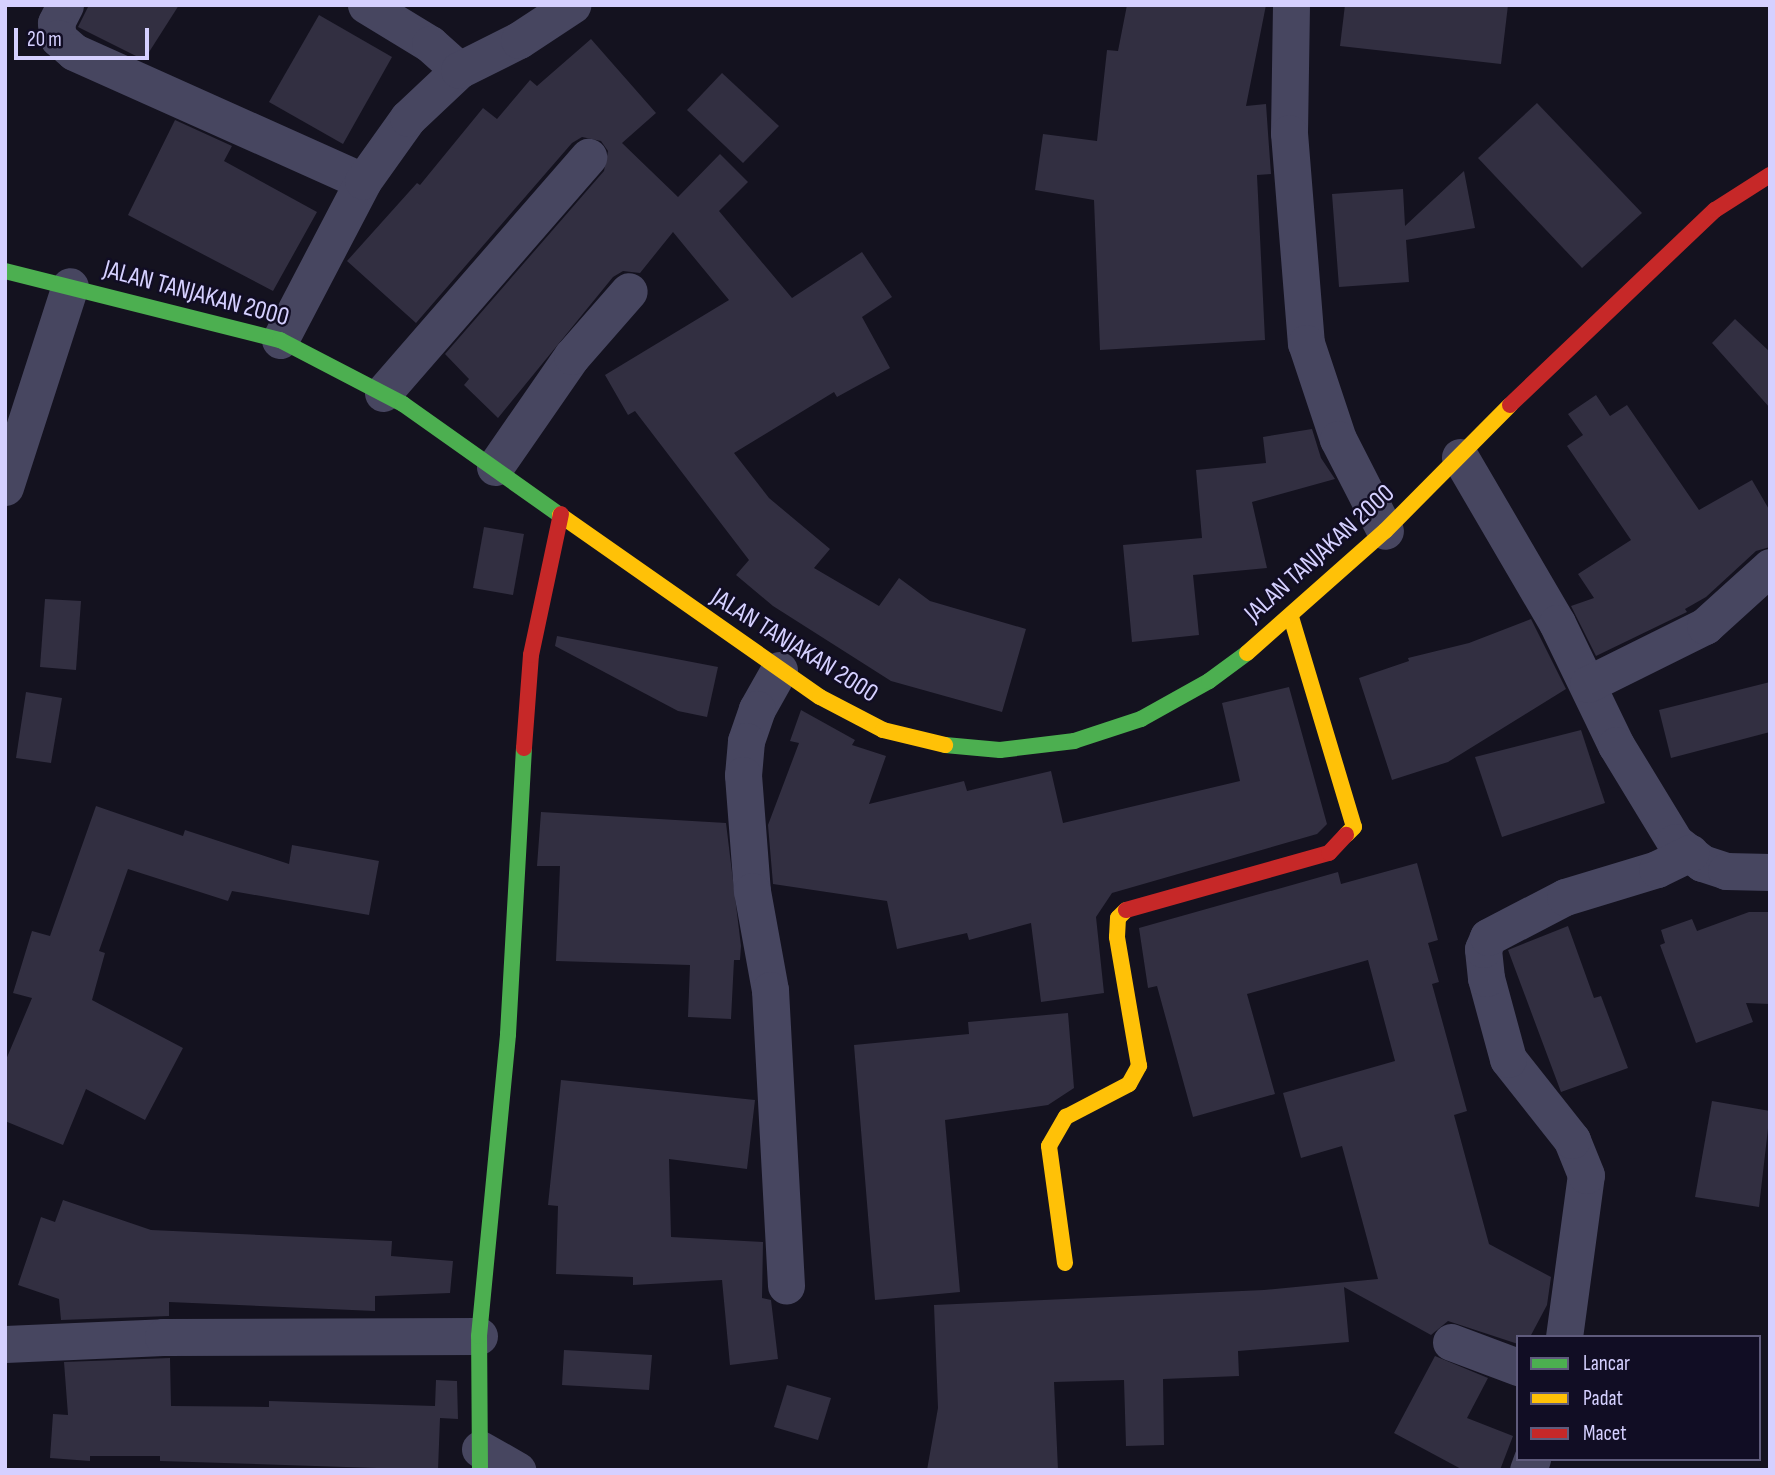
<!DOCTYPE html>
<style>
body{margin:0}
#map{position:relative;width:1775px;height:1475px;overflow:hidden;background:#14121f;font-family:"Sofia Sans Condensed",sans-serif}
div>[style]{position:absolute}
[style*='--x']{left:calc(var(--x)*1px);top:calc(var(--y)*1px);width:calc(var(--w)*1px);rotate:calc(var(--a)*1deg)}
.building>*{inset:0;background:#322f41}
.street>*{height:37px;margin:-18.5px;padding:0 18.5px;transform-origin:18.5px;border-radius:18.5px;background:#474660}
.fast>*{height:16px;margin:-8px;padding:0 8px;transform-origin:8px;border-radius:8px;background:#4caf50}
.slow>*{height:16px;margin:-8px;padding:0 8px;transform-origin:8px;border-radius:8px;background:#ffc107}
.jam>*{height:16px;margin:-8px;padding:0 8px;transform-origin:8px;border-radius:8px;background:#c62828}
span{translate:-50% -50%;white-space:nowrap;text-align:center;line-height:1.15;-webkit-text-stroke:5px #110d24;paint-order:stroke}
.street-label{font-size:26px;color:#d5d0ff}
.frame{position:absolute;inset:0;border:7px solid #d5d0ff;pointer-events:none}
.legend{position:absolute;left:1516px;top:1335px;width:245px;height:126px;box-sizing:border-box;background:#110d24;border:2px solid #5f5b7c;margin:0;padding:9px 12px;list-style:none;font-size:21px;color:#d5d0ff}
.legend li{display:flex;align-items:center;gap:14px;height:35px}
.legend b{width:35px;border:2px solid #5f5b7c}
.scale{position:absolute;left:14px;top:28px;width:135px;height:32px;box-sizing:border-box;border:4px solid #d5d0ff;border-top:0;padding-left:9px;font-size:21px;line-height:24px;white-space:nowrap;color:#d5d0ff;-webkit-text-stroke:5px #110d24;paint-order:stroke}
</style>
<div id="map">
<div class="building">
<div style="clip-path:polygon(89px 5px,179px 5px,144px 60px,78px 27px)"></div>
<div style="clip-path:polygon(1127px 5px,1266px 5px,1246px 106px,1266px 104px,1268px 133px,1271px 174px,1257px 175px,1265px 340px,1100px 350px,1094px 200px,1035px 190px,1043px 134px,1097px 141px,1107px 50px,1118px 51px)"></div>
<div style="clip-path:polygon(1345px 5px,1508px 5px,1501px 64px,1340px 46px)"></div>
<div style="clip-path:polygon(319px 15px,392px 57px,343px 144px,269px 102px)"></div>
<div style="clip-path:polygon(591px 39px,656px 113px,622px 143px,678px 197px,720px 154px,748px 182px,719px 211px,792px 298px,862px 252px,892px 297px,862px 317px,890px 368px,837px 397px,834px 392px,734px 453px,769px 498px,830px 549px,814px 568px,879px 606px,899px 578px,930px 601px,1026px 629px,1002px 712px,891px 681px,773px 606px,736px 575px,749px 560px,635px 411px,628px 415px,605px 375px,729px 300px,673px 232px,640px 273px,623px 271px,613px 277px,498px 418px,464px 385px,469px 379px,445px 354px,604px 171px,608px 151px,601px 141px,582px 137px,572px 143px,416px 323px,347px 261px,417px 183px,420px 185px,483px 108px,497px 119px,530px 80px,537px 86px)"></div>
<div style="clip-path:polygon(722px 73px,779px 126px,743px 163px,687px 110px)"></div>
<div style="clip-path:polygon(1537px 103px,1642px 213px,1582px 268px,1478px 158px)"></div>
<div style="clip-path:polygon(175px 120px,232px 146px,224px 161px,317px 212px,273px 291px,128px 215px)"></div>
<div style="clip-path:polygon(1464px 171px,1475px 228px,1406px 240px,1409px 282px,1339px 287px,1332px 194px,1403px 189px,1405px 226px)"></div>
<div style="clip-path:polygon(1735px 319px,1770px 352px,1770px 408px,1712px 343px)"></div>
<div style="clip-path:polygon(1596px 395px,1610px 416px,1627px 405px,1699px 510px,1752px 480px,1770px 511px,1770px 547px,1756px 551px,1706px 597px,1685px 609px,1687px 612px,1596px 656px,1571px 606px,1594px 598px,1578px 574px,1631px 540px,1567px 446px,1583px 435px,1568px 414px)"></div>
<div style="clip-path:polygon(1312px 429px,1321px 458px,1335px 479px,1252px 502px,1267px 568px,1193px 575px,1199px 635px,1132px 642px,1123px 545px,1202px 538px,1196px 470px,1266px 463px,1263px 437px)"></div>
<div style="clip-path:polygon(484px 527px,524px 534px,513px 595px,473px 588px)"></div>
<div style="clip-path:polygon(45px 599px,81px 601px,76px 670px,40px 667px)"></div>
<div style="clip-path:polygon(1531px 619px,1566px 689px,1448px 762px,1392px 780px,1359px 678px,1409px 661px,1408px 658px,1469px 643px)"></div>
<div style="clip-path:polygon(557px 636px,718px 667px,707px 717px,678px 711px,555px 646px)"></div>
<div style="clip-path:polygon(1770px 682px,1770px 732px,1671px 758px,1659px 710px)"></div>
<div style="clip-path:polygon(1289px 687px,1327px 824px,1317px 834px,1112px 893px,1096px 917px,1104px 993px,1041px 1002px,1031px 923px,969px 940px,967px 933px,897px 949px,887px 901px,773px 884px,768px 825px,799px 743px,790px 741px,801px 710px,855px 740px,852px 745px,886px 756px,869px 804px,964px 781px,967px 791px,1051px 771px,1063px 823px,1240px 781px,1222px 703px)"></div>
<div style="clip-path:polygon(26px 692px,62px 698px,51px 763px,16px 758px)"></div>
<div style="clip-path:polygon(1581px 730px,1605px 803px,1502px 837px,1475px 757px)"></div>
<div style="clip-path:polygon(96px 806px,183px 836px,185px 830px,289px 864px,292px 845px,379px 861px,369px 915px,232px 891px,228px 901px,128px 869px,99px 951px,105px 953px,92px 1000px,183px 1048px,145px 1120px,86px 1089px,63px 1145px,5px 1121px,5px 1062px,32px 998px,13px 993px,32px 931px,50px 936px)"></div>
<div style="clip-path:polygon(541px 812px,726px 823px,741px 946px,740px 960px,734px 960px,731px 1019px,688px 1017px,690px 965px,556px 961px,560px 866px,537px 866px)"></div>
<div style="clip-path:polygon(1417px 863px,1438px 940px,1428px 943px,1439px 982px,1432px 984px,1467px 1111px,1454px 1115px,1489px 1244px,1551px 1277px,1547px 1305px,1530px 1337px,1518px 1337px,1518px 1344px,1448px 1321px,1431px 1335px,1344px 1287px,1349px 1342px,1238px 1351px,1239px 1376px,1163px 1379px,1164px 1445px,1126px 1446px,1124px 1380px,1054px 1382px,1058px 1470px,927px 1470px,938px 1408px,934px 1305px,1264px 1290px,1378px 1279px,1342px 1146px,1301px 1158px,1283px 1093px,1395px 1061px,1368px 960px,1247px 994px,1275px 1094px,1193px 1117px,1157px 986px,1148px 988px,1139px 928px,1338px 872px,1341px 884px)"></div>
<div style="clip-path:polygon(1749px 912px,1770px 912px,1770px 1004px,1746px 1003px,1753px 1022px,1696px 1043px,1660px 945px,1665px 943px,1661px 930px,1692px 919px,1697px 931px)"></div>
<div style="clip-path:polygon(1568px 926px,1594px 998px,1601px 996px,1628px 1068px,1561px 1092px,1508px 950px)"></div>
<div style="clip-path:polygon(1068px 1013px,1074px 1088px,1048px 1105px,945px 1120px,960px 1292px,875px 1300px,854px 1045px,969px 1034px,968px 1022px)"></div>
<div style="clip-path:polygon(561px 1080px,755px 1100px,747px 1169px,669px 1159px,671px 1237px,763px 1242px,762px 1298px,771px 1300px,778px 1359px,730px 1365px,722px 1280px,633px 1285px,633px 1277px,556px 1274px,558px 1206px,548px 1205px)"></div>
<div style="clip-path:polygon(1712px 1101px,1770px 1111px,1759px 1207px,1695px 1197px)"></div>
<div style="clip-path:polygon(63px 1200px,151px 1230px,392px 1241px,391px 1256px,453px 1261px,450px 1293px,375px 1296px,375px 1311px,169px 1302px,169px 1316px,61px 1320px,59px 1299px,18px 1285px,41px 1217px,55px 1222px)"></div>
<div style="clip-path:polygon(564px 1350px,652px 1355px,649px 1390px,562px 1385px)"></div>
<div style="clip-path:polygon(1435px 1356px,1488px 1378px,1467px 1418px,1513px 1436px,1500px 1470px,1463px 1470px,1394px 1433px)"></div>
<div style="clip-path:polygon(170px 1358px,171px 1406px,269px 1407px,269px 1401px,435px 1406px,436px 1380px,457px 1381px,458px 1419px,440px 1418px,438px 1470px,160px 1461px,160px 1456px,90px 1456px,90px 1461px,50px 1458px,53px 1414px,68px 1415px,64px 1362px)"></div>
<div style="clip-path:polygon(787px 1385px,831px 1398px,818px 1440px,774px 1427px)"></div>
</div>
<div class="street">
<div style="--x:65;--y:5;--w:20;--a:117"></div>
<div style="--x:56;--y:23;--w:15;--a:82"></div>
<div style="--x:58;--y:38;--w:21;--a:41"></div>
<div style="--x:74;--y:52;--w:316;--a:24.1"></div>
<div style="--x:366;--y:5;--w:75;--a:31.4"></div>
<div style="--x:430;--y:44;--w:39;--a:42"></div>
<div style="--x:1291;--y:5;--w:128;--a:90.9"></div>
<div style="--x:1289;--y:133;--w:211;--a:85.4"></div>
<div style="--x:1306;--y:343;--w:101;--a:71.6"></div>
<div style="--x:1338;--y:439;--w:103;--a:62.9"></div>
<div style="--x:280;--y:340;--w:179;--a:-62.4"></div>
<div style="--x:363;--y:181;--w:77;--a:-54.5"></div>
<div style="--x:408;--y:118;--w:70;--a:-43.3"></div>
<div style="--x:459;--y:70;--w:67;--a:-26.6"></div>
<div style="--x:519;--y:40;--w:64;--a:-33.4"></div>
<div style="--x:383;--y:393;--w:313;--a:-49"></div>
<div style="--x:1460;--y:457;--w:192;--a:59.7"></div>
<div style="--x:1557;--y:623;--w:136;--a:64.2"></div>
<div style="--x:1616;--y:745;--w:114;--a:58.7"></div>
<div style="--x:1675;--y:842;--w:34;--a:38"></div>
<div style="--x:1702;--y:863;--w:25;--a:18"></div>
<div style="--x:1726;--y:871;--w:44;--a:1.3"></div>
<div style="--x:495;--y:467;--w:135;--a:-55.3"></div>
<div style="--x:572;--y:356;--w:86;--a:-48.8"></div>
<div style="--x:5;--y:487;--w:211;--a:-72.1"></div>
<div style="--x:779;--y:670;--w:45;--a:119.4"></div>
<div style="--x:757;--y:709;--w:34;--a:109"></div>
<div style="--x:746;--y:741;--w:34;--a:95"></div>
<div style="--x:743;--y:775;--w:116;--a:85.6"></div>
<div style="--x:752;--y:891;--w:101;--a:79.7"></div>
<div style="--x:770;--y:990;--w:296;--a:86.9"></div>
<div style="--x:1588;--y:684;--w:131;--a:-26.4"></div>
<div style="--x:1705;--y:626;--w:88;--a:-42.2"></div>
<div style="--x:1564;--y:1337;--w:163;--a:-82.3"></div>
<div style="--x:1586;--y:1175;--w:38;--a:-112"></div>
<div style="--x:1572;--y:1140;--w:103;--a:-128.3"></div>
<div style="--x:1508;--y:1059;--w:84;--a:-105.2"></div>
<div style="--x:1486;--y:978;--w:29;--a:-96"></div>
<div style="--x:1483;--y:949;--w:13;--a:-67"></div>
<div style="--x:1488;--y:937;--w:87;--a:-27.5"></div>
<div style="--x:1565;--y:897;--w:96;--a:-16.9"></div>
<div style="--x:1657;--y:869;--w:37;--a:-26"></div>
<div style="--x:1451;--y:1342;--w:72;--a:20.5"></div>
<div style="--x:5;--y:1344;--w:158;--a:-2.5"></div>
<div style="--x:163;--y:1337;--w:316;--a:-0.2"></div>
<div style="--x:480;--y:1449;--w:43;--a:29.6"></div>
<div style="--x:1528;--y:1470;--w:12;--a:-70"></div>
</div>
<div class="fast">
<div style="--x:5;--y:271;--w:284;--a:14.1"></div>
<div style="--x:280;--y:340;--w:139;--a:27.5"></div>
<div style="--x:403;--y:404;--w:192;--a:35.3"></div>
<div style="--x:945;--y:745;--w:55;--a:5.2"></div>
<div style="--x:1000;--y:750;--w:75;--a:-6.9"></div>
<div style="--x:1074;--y:741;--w:71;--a:-18.2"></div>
<div style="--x:1141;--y:719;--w:78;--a:-29.2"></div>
<div style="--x:1209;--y:681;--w:47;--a:-36.4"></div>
<div style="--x:480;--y:1470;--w:134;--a:-90.4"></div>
<div style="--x:479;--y:1336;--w:303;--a:-84.5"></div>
<div style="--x:508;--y:1034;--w:286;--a:-86.8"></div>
</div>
<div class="slow">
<div style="--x:560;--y:515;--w:317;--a:35"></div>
<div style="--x:820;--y:697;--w:71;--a:27.6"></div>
<div style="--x:883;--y:730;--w:64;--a:13.6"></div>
<div style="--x:1291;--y:617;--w:219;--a:73.3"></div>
<div style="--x:1354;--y:827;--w:11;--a:135"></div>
<div style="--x:1247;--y:653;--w:184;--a:-41.5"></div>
<div style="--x:1385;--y:531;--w:177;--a:-45.2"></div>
<div style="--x:1065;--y:1263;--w:118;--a:-97.8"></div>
<div style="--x:1049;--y:1146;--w:34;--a:-60"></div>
<div style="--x:1066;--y:1117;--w:71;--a:-27.6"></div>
<div style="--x:1129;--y:1084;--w:21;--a:-61"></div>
<div style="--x:1139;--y:1066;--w:131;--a:-99.7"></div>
<div style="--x:1117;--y:937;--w:19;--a:-87"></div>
<div style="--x:1118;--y:918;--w:11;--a:-45"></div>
</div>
<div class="jam">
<div style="--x:1510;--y:405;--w:283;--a:-43.6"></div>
<div style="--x:1715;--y:210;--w:65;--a:-32.5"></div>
<div style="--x:524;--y:748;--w:93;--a:-85.7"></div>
<div style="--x:531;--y:655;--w:144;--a:-78"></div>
<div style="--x:1126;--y:910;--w:211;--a:-15.7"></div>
<div style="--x:1329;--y:853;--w:25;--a:-47"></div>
</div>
<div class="street-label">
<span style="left:196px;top:294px;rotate:15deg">JALAN TANJAKAN 2000</span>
<span style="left:1320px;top:554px;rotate:-42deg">JALAN TANJAKAN 2000</span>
<span style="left:794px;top:646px;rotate:32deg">JALAN TANJAKAN 2000</span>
</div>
<div class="frame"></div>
<ul class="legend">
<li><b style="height:9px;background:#4caf50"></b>Lancar</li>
<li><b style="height:9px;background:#ffc107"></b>Padat</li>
<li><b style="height:9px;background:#c62828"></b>Macet</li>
</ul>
<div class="scale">20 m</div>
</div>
